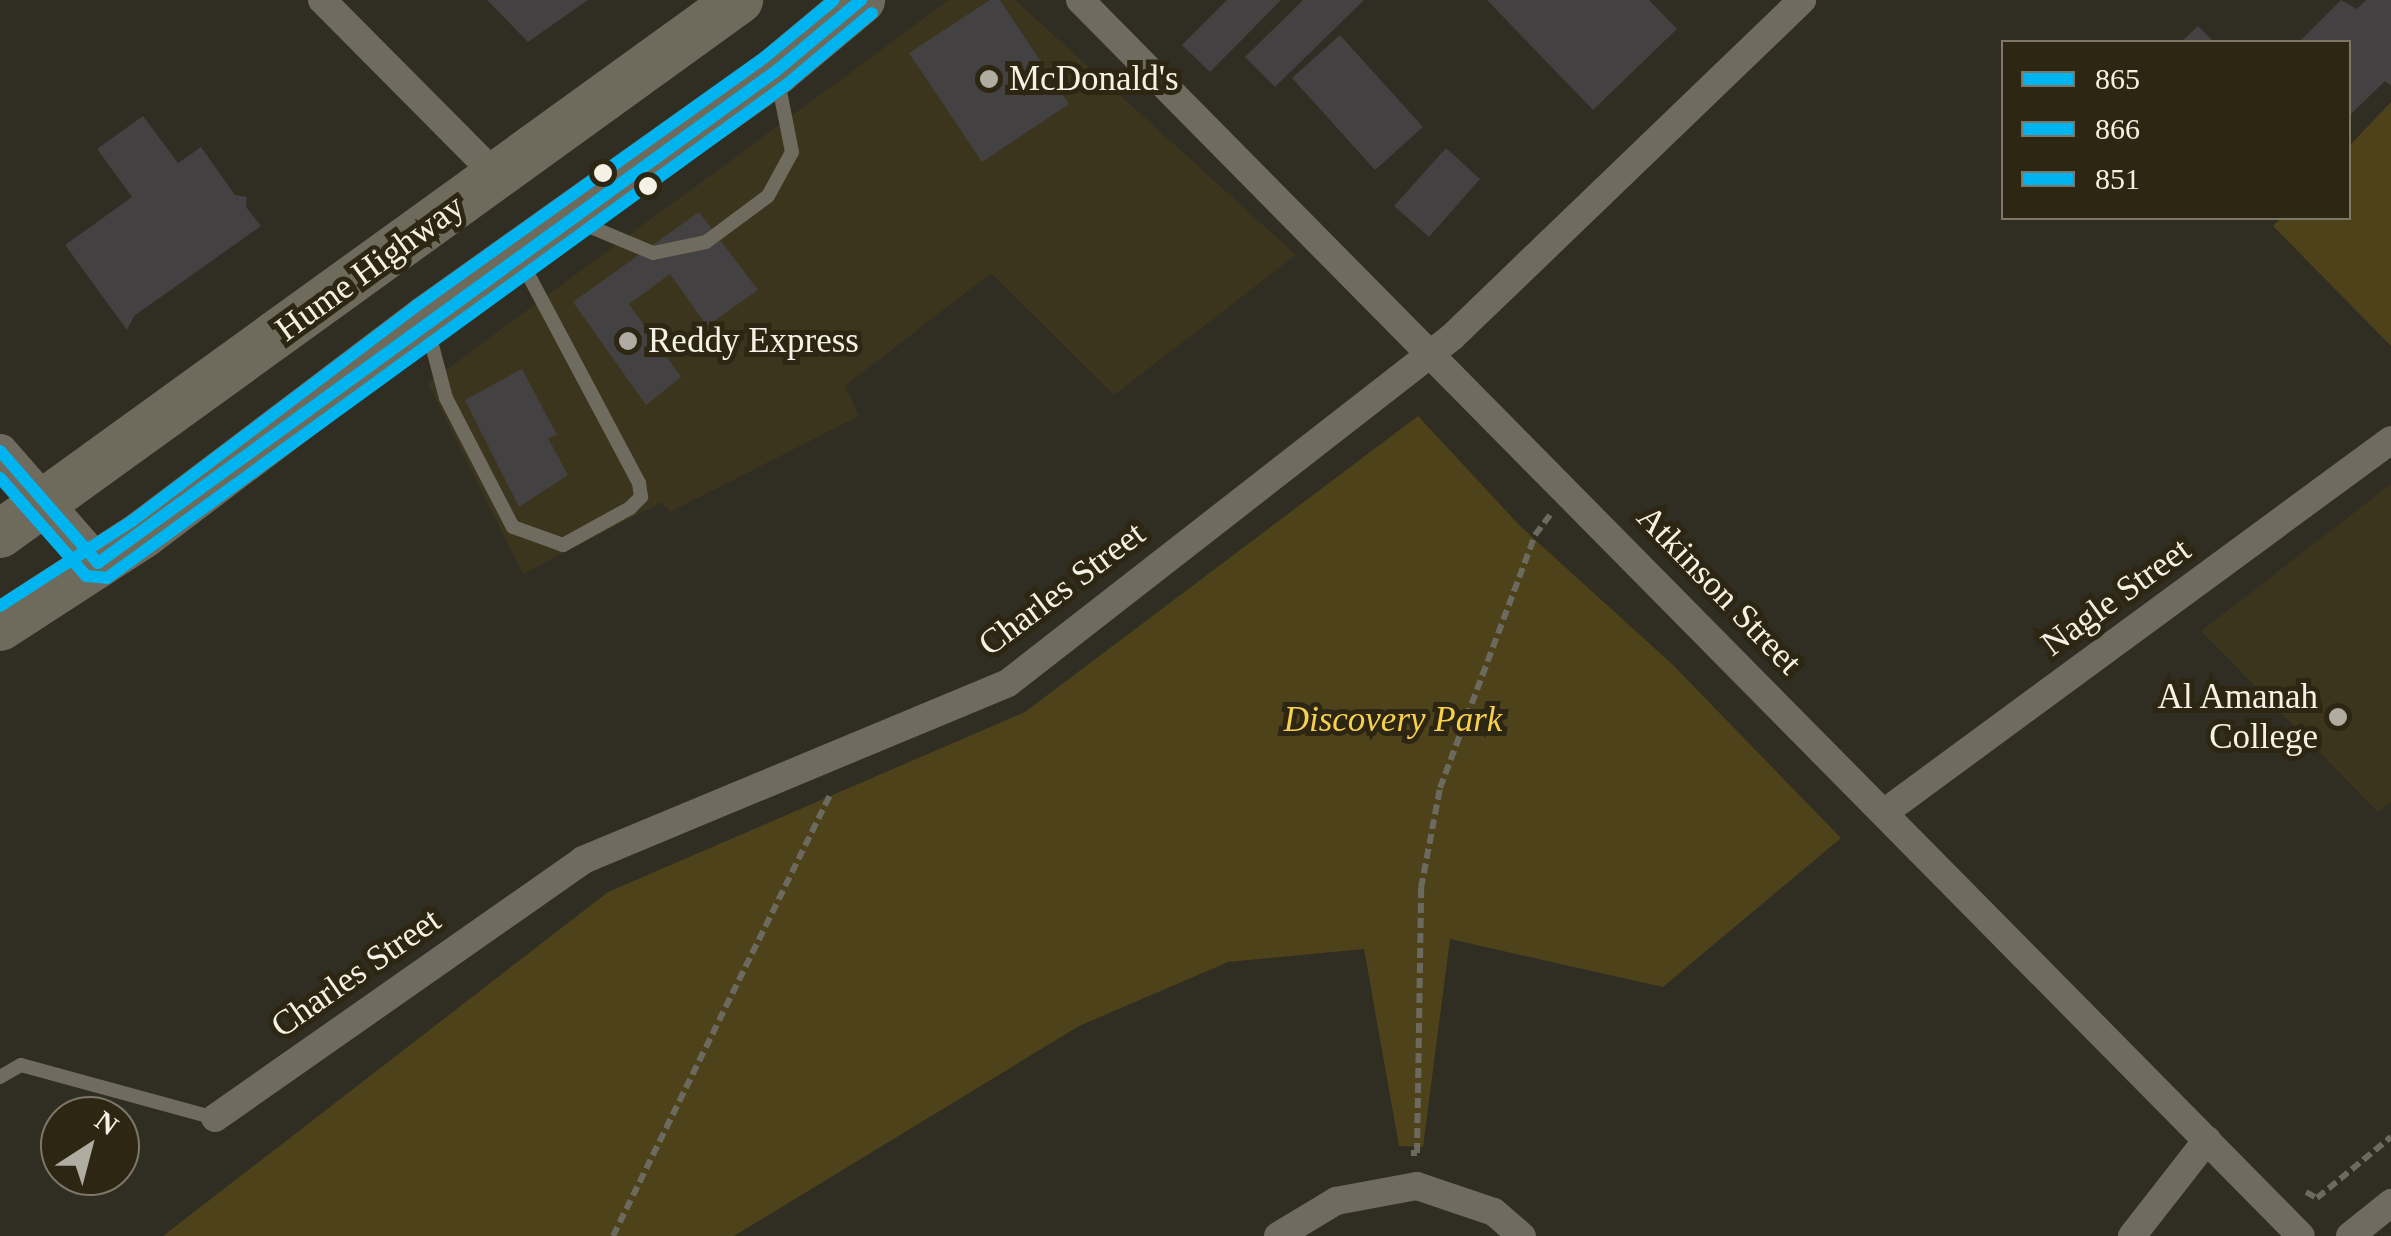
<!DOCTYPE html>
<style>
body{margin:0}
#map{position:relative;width:2391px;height:1236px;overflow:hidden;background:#302d23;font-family:Georgia,serif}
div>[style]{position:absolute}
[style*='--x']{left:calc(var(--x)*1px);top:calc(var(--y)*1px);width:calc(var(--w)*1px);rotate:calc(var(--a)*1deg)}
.built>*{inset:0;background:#3c351d}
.green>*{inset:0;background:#4d421a}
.building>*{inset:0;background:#434141}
.path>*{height:6px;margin-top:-3px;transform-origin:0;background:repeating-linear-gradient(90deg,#6c695f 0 10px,transparent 0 15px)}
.service>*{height:14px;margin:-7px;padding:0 7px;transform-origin:7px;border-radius:7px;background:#6f6b5e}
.minor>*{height:28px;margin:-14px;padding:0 14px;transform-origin:14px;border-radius:14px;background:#6f6b5e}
.tertiary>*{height:35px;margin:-17.5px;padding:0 17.5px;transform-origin:17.5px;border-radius:17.5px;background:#6f6b5e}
.trunk>*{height:48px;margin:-24px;padding:0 24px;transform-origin:24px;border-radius:24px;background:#6e6a5c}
.bus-1>*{height:12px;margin:-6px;padding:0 6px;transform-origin:6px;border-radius:6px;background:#00b5ef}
.bus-2>*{height:12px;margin:-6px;padding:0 6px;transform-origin:6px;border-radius:6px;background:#00b5ef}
.bus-3>*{height:12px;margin:-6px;padding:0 6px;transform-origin:6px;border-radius:6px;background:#00b5ef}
.dots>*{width:28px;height:28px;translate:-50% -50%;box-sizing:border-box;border:5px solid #2c2613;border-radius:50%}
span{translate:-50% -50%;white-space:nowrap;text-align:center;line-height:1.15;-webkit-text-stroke:10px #2c2613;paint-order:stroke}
.poi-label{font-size:35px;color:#f5f1e5}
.left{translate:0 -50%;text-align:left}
.right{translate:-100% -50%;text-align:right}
.street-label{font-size:35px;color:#f5f1e5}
.park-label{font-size:35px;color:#f7d04e;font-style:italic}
.legend{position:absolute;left:2001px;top:40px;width:350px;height:180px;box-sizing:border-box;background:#2c2613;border:2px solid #7c7767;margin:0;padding:12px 18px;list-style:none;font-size:30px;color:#f5f1e5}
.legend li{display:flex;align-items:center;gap:20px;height:50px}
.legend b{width:50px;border:2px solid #7c7767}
.north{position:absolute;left:40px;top:1096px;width:100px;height:100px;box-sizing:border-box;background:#2c2613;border:2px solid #7c7767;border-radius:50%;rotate:36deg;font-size:28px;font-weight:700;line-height:40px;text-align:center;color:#f5f1e5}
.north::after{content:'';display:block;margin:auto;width:35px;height:45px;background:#b0aca1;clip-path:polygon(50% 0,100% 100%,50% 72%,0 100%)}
</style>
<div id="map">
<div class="built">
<div style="clip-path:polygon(949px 0,1015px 0,1296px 255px,1114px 395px,991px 273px,845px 386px,859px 416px,670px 512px,662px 502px,523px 574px,428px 383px)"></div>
<div style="clip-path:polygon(2391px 484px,2391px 802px,2378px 812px,2201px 631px)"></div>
</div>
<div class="green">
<div style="clip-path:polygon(2391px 102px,2391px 346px,2273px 226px,2281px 218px,2348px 218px,2349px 146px)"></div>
<div style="clip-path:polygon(1418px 416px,1521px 527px,1672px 664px,1841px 838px,1663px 987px,1450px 939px,1423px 1147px,1399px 1146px,1364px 949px,1228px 962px,1079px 1026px,734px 1236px,163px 1236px,608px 892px,1025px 712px)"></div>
</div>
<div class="building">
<div style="clip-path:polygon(487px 0,588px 0,528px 42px)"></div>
<div style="clip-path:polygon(990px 0,1000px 0,1069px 104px,982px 162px,909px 53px)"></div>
<div style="clip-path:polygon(1227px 0,1281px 0,1210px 72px,1182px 45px)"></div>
<div style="clip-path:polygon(1303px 0,1364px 0,1275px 87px,1245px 57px)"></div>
<div style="clip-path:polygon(1487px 0,1649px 0,1677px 29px,1593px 110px)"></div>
<div style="clip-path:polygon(2341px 0,2357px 9px,2366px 0,2391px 0,2391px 86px,2385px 81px,2348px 117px,2348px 42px,2299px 42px)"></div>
<div style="clip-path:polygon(2198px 26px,2214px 42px,2181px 42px)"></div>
<div style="clip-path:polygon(1340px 35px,1423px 127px,1375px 170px,1292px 78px)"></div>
<div style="clip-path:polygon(143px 116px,178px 163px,201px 147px,235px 195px,247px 197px,246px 207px,261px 226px,134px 316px,127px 330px,65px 245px,132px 197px,97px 149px)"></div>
<div style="clip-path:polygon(1446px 148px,1480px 179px,1429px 237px,1394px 206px)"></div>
<div style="clip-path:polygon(699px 212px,758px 290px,707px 326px,670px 274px,629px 304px,681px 377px,646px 405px,573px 302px)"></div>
<div style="clip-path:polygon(522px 369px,557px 435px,548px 438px,568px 475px,519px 507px,465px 400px)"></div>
</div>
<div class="path">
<div style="--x:1411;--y:1153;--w:6;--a:0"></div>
<div style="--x:1417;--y:1153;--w:265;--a:-89.1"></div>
<div style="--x:1421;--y:888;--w:102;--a:-79.2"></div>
<div style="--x:1440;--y:788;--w:270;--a:-69.4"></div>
<div style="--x:1535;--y:535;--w:25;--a:-53"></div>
<div style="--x:2306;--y:1192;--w:13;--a:29"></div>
<div style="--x:2317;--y:1198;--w:96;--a:-39.5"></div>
<div style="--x:613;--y:1236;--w:494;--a:-63.8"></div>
</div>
<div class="service">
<div style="--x:579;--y:222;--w:80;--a:22.7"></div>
<div style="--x:653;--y:253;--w:54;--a:-11.7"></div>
<div style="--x:706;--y:242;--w:77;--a:-36.6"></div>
<div style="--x:768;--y:196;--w:50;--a:-61.4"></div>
<div style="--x:792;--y:152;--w:72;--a:-101.2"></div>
<div style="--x:428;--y:330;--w:70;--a:75.2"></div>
<div style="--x:446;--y:398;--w:145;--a:62.6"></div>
<div style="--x:513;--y:527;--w:53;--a:19.8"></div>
<div style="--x:563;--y:545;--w:77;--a:-28.9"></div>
<div style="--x:630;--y:508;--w:16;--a:-45"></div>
<div style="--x:641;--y:497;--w:14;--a:-98"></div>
<div style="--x:639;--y:483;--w:249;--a:-118"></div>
<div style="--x:0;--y:1077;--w:24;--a:-30"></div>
<div style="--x:21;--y:1065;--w:201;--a:15.3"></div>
</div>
<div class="minor">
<div style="--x:322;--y:0;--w:248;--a:45.2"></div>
<div style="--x:1080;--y:0;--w:1737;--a:45.35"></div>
<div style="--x:1885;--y:812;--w:628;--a:-36.32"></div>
<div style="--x:215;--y:1118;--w:449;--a:-35"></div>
<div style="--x:583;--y:860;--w:460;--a:-22.6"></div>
<div style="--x:1008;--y:683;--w:563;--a:-37.93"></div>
<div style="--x:1452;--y:337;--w:486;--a:-43.9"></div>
<div style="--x:1278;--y:1236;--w:68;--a:-31.1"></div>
<div style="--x:1336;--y:1201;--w:82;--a:-10.5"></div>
<div style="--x:1417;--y:1186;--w:81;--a:18.7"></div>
<div style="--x:1494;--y:1212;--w:37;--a:41"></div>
<div style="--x:2132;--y:1236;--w:122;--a:-52"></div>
<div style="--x:2350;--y:1236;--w:53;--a:-38.8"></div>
</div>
<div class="tertiary">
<div style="--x:0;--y:451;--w:149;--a:48.8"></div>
</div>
<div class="trunk">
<div style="--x:0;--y:534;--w:912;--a:-35.85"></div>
<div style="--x:0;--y:627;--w:169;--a:-32.9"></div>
<div style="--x:142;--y:535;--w:356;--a:-37.1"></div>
<div style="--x:426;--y:320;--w:430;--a:-35.4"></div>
<div style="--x:776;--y:71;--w:111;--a:-39.9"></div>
</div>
<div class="bus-1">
<div style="--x:0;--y:451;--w:149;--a:48.8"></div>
<div style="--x:98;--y:563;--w:838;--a:-35.97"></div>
<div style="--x:776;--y:71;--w:111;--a:-39.9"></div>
</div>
<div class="bus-2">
<div style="--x:0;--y:478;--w:130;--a:48.7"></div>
<div style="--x:86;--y:576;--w:21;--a:5"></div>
<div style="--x:107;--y:578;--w:839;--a:-35.98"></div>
<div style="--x:786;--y:85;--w:112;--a:-39.9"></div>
</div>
<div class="bus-3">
<div style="--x:0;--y:606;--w:157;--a:-32.8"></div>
<div style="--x:132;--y:521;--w:356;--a:-37.1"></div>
<div style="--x:416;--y:306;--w:429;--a:-35.5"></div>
<div style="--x:765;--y:57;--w:89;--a:-39.6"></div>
</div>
<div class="dots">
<div style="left:989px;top:79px;background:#b0aca1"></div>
<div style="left:603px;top:173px;background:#f5f1e5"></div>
<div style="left:648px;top:186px;background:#f5f1e5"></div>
<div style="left:628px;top:341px;background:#b0aca1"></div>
<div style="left:2338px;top:717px;background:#b0aca1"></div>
</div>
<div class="poi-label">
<span class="left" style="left:1009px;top:79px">McDonald's</span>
<span class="left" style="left:648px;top:341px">Reddy Express</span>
<span class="right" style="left:2318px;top:717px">Al Amanah<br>College</span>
</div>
<div class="street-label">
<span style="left:370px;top:268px;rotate:-36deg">Hume Highway</span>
<span style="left:1062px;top:589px;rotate:-37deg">Charles Street</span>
<span style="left:1719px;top:590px;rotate:46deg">Atkinson Street</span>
<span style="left:2116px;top:597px;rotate:-36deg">Nagle Street</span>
<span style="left:356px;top:973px;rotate:-35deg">Charles Street</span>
</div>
<div class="park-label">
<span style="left:1393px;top:720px">Discovery Park</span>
</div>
<ul class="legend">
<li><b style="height:12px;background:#00b5ef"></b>865</li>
<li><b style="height:12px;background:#00b5ef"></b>866</li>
<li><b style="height:12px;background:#00b5ef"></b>851</li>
</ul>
<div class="north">N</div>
</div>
